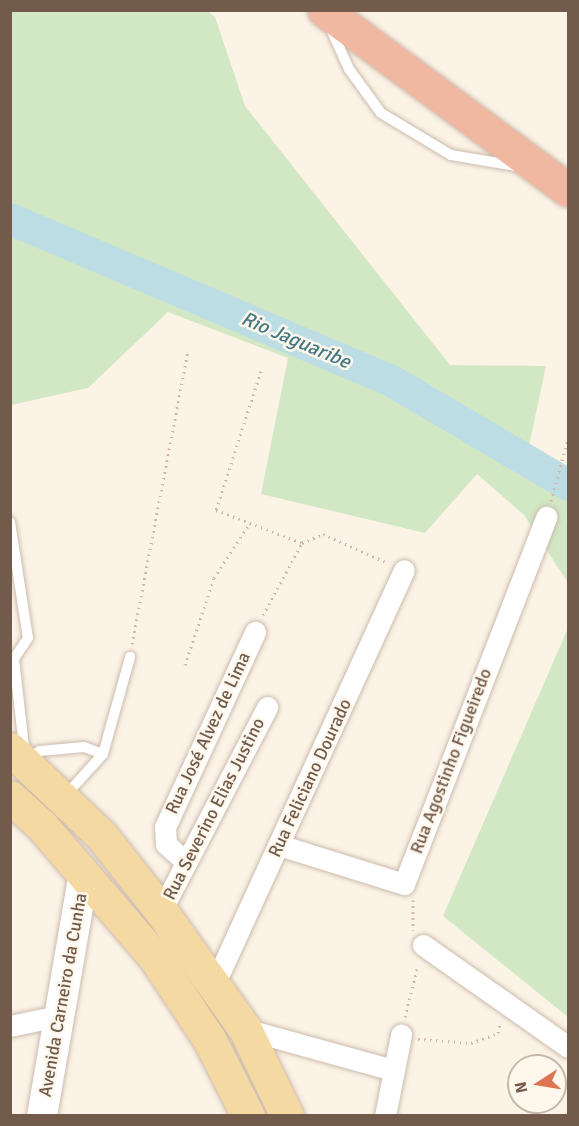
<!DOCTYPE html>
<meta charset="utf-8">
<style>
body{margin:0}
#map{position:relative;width:579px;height:1126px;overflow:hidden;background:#fbf3e6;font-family:Signika,sans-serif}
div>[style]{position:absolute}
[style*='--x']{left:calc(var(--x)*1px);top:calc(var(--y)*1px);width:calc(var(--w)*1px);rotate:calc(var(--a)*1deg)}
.green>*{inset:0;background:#d2e8c5}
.river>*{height:32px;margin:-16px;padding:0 16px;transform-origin:16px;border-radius:16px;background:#bcdde3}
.path>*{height:3px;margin-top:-1.5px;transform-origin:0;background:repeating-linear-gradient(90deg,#d3b7a2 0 1.5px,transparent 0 6px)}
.roads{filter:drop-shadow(0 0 2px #ccbbad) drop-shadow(0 0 2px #ccbbad)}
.lane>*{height:10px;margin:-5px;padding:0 5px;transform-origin:5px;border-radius:5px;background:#fff}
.street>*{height:21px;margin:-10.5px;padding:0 10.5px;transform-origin:10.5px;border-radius:10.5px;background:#fff}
.secondary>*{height:30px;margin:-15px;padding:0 15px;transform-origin:15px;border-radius:15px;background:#fff}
.primary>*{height:33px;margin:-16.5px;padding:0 16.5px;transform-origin:16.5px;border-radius:16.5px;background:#f5d9a2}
.highway>*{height:33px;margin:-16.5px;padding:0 16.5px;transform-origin:16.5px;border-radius:16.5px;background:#f1b8a1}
span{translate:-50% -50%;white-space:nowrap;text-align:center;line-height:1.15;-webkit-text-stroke:5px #fef7ec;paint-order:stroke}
.street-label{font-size:18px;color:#735b4c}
.water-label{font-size:20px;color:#477985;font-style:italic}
.frame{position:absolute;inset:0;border:12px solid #735b4c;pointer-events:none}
.north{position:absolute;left:507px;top:1054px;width:60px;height:60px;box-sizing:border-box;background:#fef7ec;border:2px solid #c6b9ac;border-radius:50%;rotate:258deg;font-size:16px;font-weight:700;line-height:24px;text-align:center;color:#735b4c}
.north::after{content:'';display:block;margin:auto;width:21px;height:27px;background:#dd7553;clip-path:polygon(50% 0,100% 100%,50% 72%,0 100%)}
</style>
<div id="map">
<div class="green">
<div style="clip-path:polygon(206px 10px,215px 17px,245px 106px,450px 365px,546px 366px,527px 455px,568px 478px,568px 583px,524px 515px,477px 474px,425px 533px,261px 494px,288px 358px,168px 312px,88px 388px,11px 405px,10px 11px)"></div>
<div style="clip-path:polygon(568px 628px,568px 1017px,443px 916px)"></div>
</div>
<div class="river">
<div style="--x:10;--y:219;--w:413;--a:23"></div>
<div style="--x:390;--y:380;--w:207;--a:30.5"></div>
</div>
<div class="path">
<div style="--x:261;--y:371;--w:146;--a:107.9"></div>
<div style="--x:216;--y:510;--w:92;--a:21"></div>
<div style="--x:302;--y:543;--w:23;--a:-23"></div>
<div style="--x:323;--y:534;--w:69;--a:24"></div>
<div style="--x:551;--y:501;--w:64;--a:-74.7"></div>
<div style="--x:263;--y:615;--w:82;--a:-61.6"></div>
<div style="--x:132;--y:644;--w:298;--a:-79.2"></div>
<div style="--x:185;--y:665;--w:92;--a:-71.6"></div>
<div style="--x:214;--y:578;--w:66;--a:-56.8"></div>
<div style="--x:413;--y:900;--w:30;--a:90"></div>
<div style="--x:405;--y:1017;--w:54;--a:-76"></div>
<div style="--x:418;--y:1039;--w:53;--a:4.3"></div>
<div style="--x:471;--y:1043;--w:29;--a:-20"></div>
<div style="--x:498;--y:1033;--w:10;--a:-79"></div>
</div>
<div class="roads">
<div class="lane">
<div style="--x:330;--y:27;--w:46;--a:65.7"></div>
<div style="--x:349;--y:69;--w:54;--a:54"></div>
<div style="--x:381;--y:113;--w:82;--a:31"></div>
<div style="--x:451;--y:155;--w:72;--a:9.6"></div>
<div style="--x:10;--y:522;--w:117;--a:81.2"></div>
<div style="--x:28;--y:638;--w:25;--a:124"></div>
<div style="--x:14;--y:659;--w:97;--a:83.5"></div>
<div style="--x:27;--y:759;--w:15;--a:-32"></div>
<div style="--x:40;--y:751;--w:44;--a:-5.2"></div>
<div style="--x:84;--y:747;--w:20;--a:20"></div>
<div style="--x:64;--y:797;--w:58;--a:-47.8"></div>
<div style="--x:103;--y:754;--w:101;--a:-74.4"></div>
</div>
<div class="street">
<div style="--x:279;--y:845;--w:131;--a:17.3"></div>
<div style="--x:404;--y:884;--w:394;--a:-68.8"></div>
<div style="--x:186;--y:862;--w:27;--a:-138"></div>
<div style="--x:166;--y:844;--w:17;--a:-93"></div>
<div style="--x:165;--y:827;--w:215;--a:-65.2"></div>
<div style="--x:161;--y:911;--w:230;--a:-62.5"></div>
<div style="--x:423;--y:945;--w:177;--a:35.1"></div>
<div style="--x:214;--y:985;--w:456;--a:-65.4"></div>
<div style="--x:10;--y:1026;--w:54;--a:-11.7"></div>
<div style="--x:245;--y:1029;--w:154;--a:15.5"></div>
<div style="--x:385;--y:1116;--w:83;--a:-78.8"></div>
</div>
<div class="secondary">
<div style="--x:42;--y:1116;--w:246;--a:-80.2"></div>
</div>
<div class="primary">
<div style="--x:10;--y:749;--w:125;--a:43.4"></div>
<div style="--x:101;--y:835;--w:97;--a:51.7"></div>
<div style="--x:161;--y:911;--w:145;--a:54.6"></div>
<div style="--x:245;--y:1029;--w:97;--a:64.2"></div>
<div style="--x:10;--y:797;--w:43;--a:42.2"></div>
<div style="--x:42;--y:826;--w:172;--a:49.3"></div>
<div style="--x:154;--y:956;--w:100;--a:56.5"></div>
<div style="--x:209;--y:1039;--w:86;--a:63.1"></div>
</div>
<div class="highway">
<div style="--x:324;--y:10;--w:303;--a:36.4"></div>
</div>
</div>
<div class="street-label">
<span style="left:208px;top:733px;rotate:-65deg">Rua José Alvez de Lima</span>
<span style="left:451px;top:761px;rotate:-69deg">Rua Agostinho Figueiredo</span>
<span style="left:310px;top:778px;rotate:-65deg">Rua Feliciano Dourado</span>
<span style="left:214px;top:809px;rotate:-63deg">Rua Severino Elias Justino</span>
<span style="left:63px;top:995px;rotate:-80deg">Avenida Carneiro da Cunha</span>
</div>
<div class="water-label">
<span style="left:296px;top:340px;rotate:23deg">Rio Jaguaribe</span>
</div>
<div class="frame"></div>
<div class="north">N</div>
</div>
